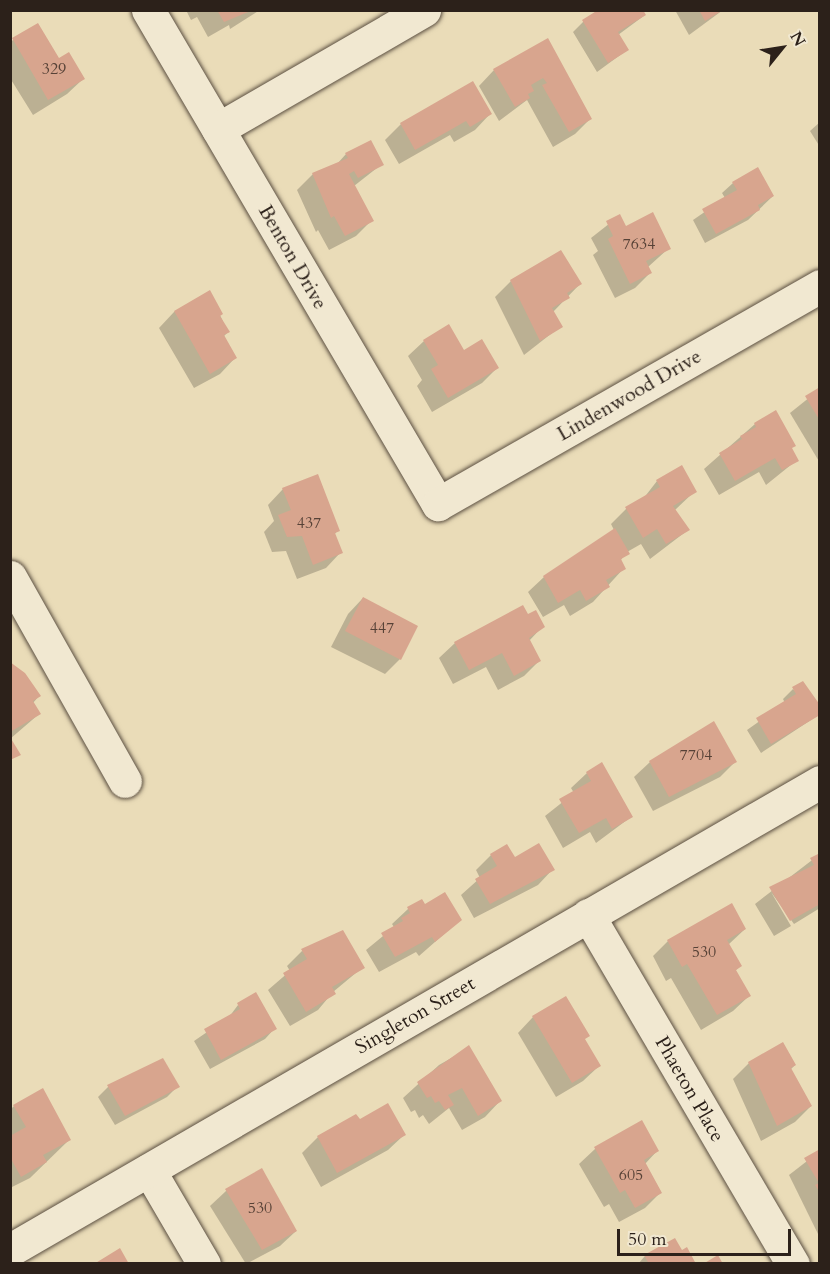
<!DOCTYPE html>
<style>
body{margin:0}
#map{position:relative;width:830px;height:1274px;overflow:hidden;background:#eadcb8;font-family:Cardo,serif}
div>[style]{position:absolute}
[style*='--x']{left:calc(var(--x)*1px);top:calc(var(--y)*1px);width:calc(var(--w)*1px);rotate:calc(var(--a)*1deg)}
.shadow>*{inset:0;background:#0003}
.building>*{inset:0;background:#d8a58e}
.roads{filter:drop-shadow(0 0 2px #5c5042) drop-shadow(0 0 2px #5c5042)}
.minor>*{height:33px;margin:-16.5px;padding:0 16.5px;transform-origin:16.5px;border-radius:16.5px;background:#f1e8d1}
span{translate:-50% -50%;white-space:nowrap;text-align:center;line-height:1.15;-webkit-text-stroke:4.5px #f1e8d1;paint-order:stroke}
.number-label{font-size:16px;color:#574237}
.number-label span{-webkit-text-stroke-width:0}
.street-label{font-size:20px;color:#2c211a}
.frame{position:absolute;inset:0;border:12px solid #2c211a;pointer-events:none}
.north{position:absolute;left:752px;top:18px;width:60px;height:60px;-webkit-text-stroke:4px #f1e8d1;paint-order:stroke;rotate:60deg;font-size:16px;font-weight:700;line-height:24px;text-align:center;color:#2c211a}
.north::after{content:'';display:block;margin:auto;width:21px;height:27px;background:#2c211a;clip-path:polygon(50% 0,100% 100%,50% 72%,0 100%)}
.scale{position:absolute;left:617px;top:1229px;width:174px;height:27px;box-sizing:border-box;border:3px solid #2c211a;border-top:0;padding-left:8px;font-size:18px;line-height:21px;white-space:nowrap;color:#2c211a;-webkit-text-stroke:4px #f1e8d1;paint-order:stroke}
</style>
<div id="map">
<div class="shadow">
<div style="clip-path:polygon(186px 10px,260px 10px,230px 29px,229px 25px,208px 37px,197px 17px,191px 20px)"></div>
<div style="clip-path:polygon(675px 10px,723px 10px,689px 35px)"></div>
<div style="clip-path:polygon(645px 15px,618px 35px,627px 50px,597px 72px,573px 32px,583px 22px)"></div>
<div style="clip-path:polygon(38px 25px,58px 60px,83px 79px,67px 94px,33px 115px,10px 78px,10px 42px)"></div>
<div style="clip-path:polygon(548px 40px,590px 119px,575px 134px,553px 147px,527px 100px,499px 121px,479px 86px,494px 70px)"></div>
<div style="clip-path:polygon(472px 83px,490px 114px,475px 130px,454px 142px,450px 135px,399px 164px,385px 140px,401px 124px)"></div>
<div style="clip-path:polygon(820px 122px,820px 147px,810px 131px)"></div>
<div style="clip-path:polygon(346px 154px,382px 164px,354px 186px,372px 220px,356px 236px,329px 250px,318px 230px,316px 232px,297px 190px,313px 174px,337px 164px)"></div>
<div style="clip-path:polygon(733px 183px,773px 196px,748px 220px,705px 243px,693px 220px,725px 198px,722px 193px)"></div>
<div style="clip-path:polygon(619px 216px,626px 228px,669px 248px,648px 267px,650px 273px,635px 288px,615px 298px,593px 255px,598px 251px,591px 238px)"></div>
<div style="clip-path:polygon(511px 281px,580px 284px,553px 312px,561px 326px,524px 355px,495px 297px)"></div>
<div style="clip-path:polygon(209px 292px,228px 332px,223px 337px,235px 358px,220px 374px,194px 388px,159px 328px,174px 312px)"></div>
<div style="clip-path:polygon(424px 341px,497px 368px,482px 383px,432px 412px,417px 386px,422px 380px,408px 356px)"></div>
<div style="clip-path:polygon(820px 389px,820px 463px,790px 413px)"></div>
<div style="clip-path:polygon(755px 424px,791px 449px,797px 460px,766px 485px,759px 472px,719px 495px,704px 469px)"></div>
<div style="clip-path:polygon(681px 467px,695px 491px,675px 510px,688px 530px,650px 559px,641px 544px,627px 552px,620px 561px,624px 568px,593px 602px,570px 616px,564px 605px,543px 617px,528px 592px,544px 577px,614px 530px,611px 524px,626px 509px,643px 499px,657px 481px)"></div>
<div style="clip-path:polygon(283px 489px,338px 530px,334px 535px,341px 552px,326px 568px,297px 579px,286px 551px,272px 552px,264px 532px,274px 521px,268px 505px)"></div>
<div style="clip-path:polygon(363px 598px,400px 659px,385px 674px,331px 647px,348px 614px)"></div>
<div style="clip-path:polygon(528px 616px,543px 626px,529px 641px,539px 661px,524px 676px,498px 690px,486px 667px,453px 684px,439px 658px,455px 643px)"></div>
<div style="clip-path:polygon(10px 664px,39px 696px,33px 703px,39px 714px,10px 739px)"></div>
<div style="clip-path:polygon(793px 689px,820px 714px,761px 753px,747px 730px,785px 703px,783px 699px)"></div>
<div style="clip-path:polygon(650px 762px,735px 762px,720px 777px,653px 811px,634px 777px)"></div>
<div style="clip-path:polygon(587px 773px,631px 817px,596px 843px,590px 832px,563px 848px,545px 816px,574px 793px,571px 788px)"></div>
<div style="clip-path:polygon(820px 854px,820px 908px,794px 924px,771px 892px,791px 926px,774px 936px,755px 904px)"></div>
<div style="clip-path:polygon(491px 855px,553px 869px,538px 885px,474px 918px,461px 895px,480px 878px,476px 870px)"></div>
<div style="clip-path:polygon(425px 906px,460px 920px,419px 956px,416px 952px,379px 972px,366px 950px,394px 927px,392px 924px,408px 909px)"></div>
<div style="clip-path:polygon(745px 929px,728px 945px,740px 966px,735px 971px,749px 996px,733px 1011px,701px 1030px,671px 978px,666px 981px,653px 956px,668px 941px)"></div>
<div style="clip-path:polygon(302px 951px,363px 967px,333px 992px,318px 1010px,290px 1026px,268px 990px,290px 971px,287px 966px)"></div>
<div style="clip-path:polygon(238px 1005px,275px 1028px,265px 1039px,210px 1069px,194px 1041px,229px 1017px)"></div>
<div style="clip-path:polygon(533px 1017px,583px 1040px,599px 1066px,583px 1081px,556px 1097px,518px 1033px)"></div>
<div style="clip-path:polygon(469px 1048px,500px 1101px,485px 1117px,462px 1130px,449px 1108px,429px 1124px,423px 1115px,419px 1118px,415px 1110px,411px 1112px,403px 1098px,439px 1065px)"></div>
<div style="clip-path:polygon(749px 1063px,795px 1065px,790px 1070px,811px 1106px,795px 1122px,761px 1141px,733px 1079px)"></div>
<div style="clip-path:polygon(178px 1086px,167px 1097px,115px 1125px,98px 1097px,108px 1087px)"></div>
<div style="clip-path:polygon(14px 1106px,69px 1140px,30px 1178px,10px 1188px,10px 1110px)"></div>
<div style="clip-path:polygon(356px 1116px,359px 1122px,404px 1135px,388px 1150px,321px 1187px,302px 1153px,318px 1137px)"></div>
<div style="clip-path:polygon(595px 1149px,657px 1151px,645px 1164px,661px 1192px,645px 1208px,619px 1222px,609px 1204px,604px 1207px,579px 1164px)"></div>
<div style="clip-path:polygon(820px 1151px,820px 1238px,789px 1175px)"></div>
<div style="clip-path:polygon(262px 1170px,296px 1231px,280px 1246px,246px 1264px,210px 1206px,226px 1191px)"></div>
<div style="clip-path:polygon(682px 1252px,695px 1264px,638px 1264px,645px 1256px)"></div>
</div>
<div class="building">
<div style="clip-path:polygon(217px 10px,253px 10px,224px 22px)"></div>
<div style="clip-path:polygon(598px 10px,643px 10px,646px 15px,618px 32px,629px 50px,608px 63px,582px 20px)"></div>
<div style="clip-path:polygon(699px 10px,723px 10px,705px 21px)"></div>
<div style="clip-path:polygon(38px 23px,59px 58px,69px 52px,85px 79px,48px 100px,12px 38px)"></div>
<div style="clip-path:polygon(548px 38px,592px 119px,569px 132px,542px 85px,547px 83px,543px 78px,531px 85px,534px 91px,528px 94px,530px 98px,515px 107px,493px 69px)"></div>
<div style="clip-path:polygon(473px 81px,492px 114px,470px 127px,466px 121px,415px 150px,400px 123px)"></div>
<div style="clip-path:polygon(371px 140px,384px 165px,358px 178px,354px 171px,349px 174px,374px 221px,345px 236px,334px 216px,331px 218px,312px 173px,348px 158px,345px 153px)"></div>
<div style="clip-path:polygon(758px 167px,774px 196px,758px 205px,760px 210px,716px 234px,702px 209px,737px 190px,732px 182px)"></div>
<div style="clip-path:polygon(653px 212px,671px 249px,646px 261px,652px 273px,630px 284px,608px 239px,613px 236px,606px 221px,620px 214px,626px 226px)"></div>
<div style="clip-path:polygon(561px 250px,582px 284px,567px 293px,570px 298px,552px 308px,563px 327px,540px 341px,510px 280px)"></div>
<div style="clip-path:polygon(210px 290px,223px 314px,220px 316px,230px 332px,224px 335px,237px 358px,210px 374px,174px 311px)"></div>
<div style="clip-path:polygon(449px 324px,464px 350px,482px 339px,499px 368px,448px 398px,431px 369px,438px 365px,423px 340px)"></div>
<div style="clip-path:polygon(820px 387px,820px 421px,805px 396px)"></div>
<div style="clip-path:polygon(776px 410px,796px 446px,792px 448px,799px 461px,782px 470px,775px 458px,735px 481px,719px 453px,742px 439px,740px 436px,756px 427px,754px 423px)"></div>
<div style="clip-path:polygon(682px 465px,697px 492px,673px 506px,690px 530px,666px 544px,657px 529px,643px 538px,625px 507px,660px 487px,656px 480px)"></div>
<div style="clip-path:polygon(318px 474px,340px 531px,335px 533px,343px 553px,313px 565px,302px 536px,287px 537px,278px 515px,291px 510px,282px 488px)"></div>
<div style="clip-path:polygon(615px 528px,630px 554px,621px 559px,626px 569px,606px 580px,610px 587px,586px 601px,580px 590px,558px 603px,543px 576px)"></div>
<div style="clip-path:polygon(363px 597px,418px 626px,401px 660px,345px 631px)"></div>
<div style="clip-path:polygon(523px 605px,528px 614px,536px 610px,545px 627px,529px 638px,541px 661px,514px 676px,502px 653px,469px 670px,454px 642px)"></div>
<div style="clip-path:polygon(10px 662px,25px 673px,41px 696px,33px 701px,41px 714px,10px 732px)"></div>
<div style="clip-path:polygon(803px 681px,820px 705px,820px 715px,771px 744px,756px 718px,796px 694px,792px 687px)"></div>
<div style="clip-path:polygon(714px 721px,737px 762px,669px 797px,649px 761px)"></div>
<div style="clip-path:polygon(10px 737px,21px 755px,10px 760px)"></div>
<div style="clip-path:polygon(602px 762px,633px 817px,612px 829px,606px 818px,579px 833px,559px 799px,591px 781px,586px 772px)"></div>
<div style="clip-path:polygon(539px 843px,555px 870px,490px 904px,475px 879px,497px 866px,490px 854px,507px 844px,515px 857px)"></div>
<div style="clip-path:polygon(820px 853px,820px 904px,790px 921px,769px 887px,814px 865px,810px 858px)"></div>
<div style="clip-path:polygon(445px 892px,462px 920px,435px 942px,432px 937px,395px 957px,381px 933px,403px 921px,401px 918px,410px 913px,407px 907px,422px 899px,425px 904px)"></div>
<div style="clip-path:polygon(732px 903px,746px 929px,727px 940px,742px 966px,736px 970px,751px 996px,717px 1015px,687px 964px,682px 967px,667px 940px)"></div>
<div style="clip-path:polygon(343px 930px,365px 968px,332px 987px,336px 994px,306px 1012px,283px 973px,307px 959px,301px 949px)"></div>
<div style="clip-path:polygon(256px 992px,277px 1029px,221px 1060px,204px 1029px,240px 1009px,237px 1003px)"></div>
<div style="clip-path:polygon(566px 996px,590px 1036px,585px 1039px,601px 1066px,572px 1083px,532px 1016px)"></div>
<div style="clip-path:polygon(783px 1042px,796px 1065px,791px 1068px,812px 1106px,777px 1126px,748px 1062px)"></div>
<div style="clip-path:polygon(469px 1045px,502px 1101px,478px 1116px,462px 1088px,448px 1095px,454px 1105px,445px 1110px,439px 1101px,435px 1103px,431px 1096px,427px 1098px,417px 1082px)"></div>
<div style="clip-path:polygon(163px 1058px,180px 1087px,125px 1116px,107px 1085px)"></div>
<div style="clip-path:polygon(43px 1088px,71px 1140px,43px 1155px,47px 1162px,21px 1177px,10px 1157px,10px 1136px,26px 1127px,13px 1105px)"></div>
<div style="clip-path:polygon(388px 1103px,406px 1135px,337px 1173px,317px 1136px,356px 1114px,360px 1119px)"></div>
<div style="clip-path:polygon(642px 1120px,659px 1151px,644px 1160px,662px 1193px,635px 1208px,625px 1190px,620px 1193px,594px 1147px)"></div>
<div style="clip-path:polygon(820px 1149px,820px 1193px,815px 1185px,819px 1183px,804px 1158px)"></div>
<div style="clip-path:polygon(262px 1168px,297px 1231px,262px 1250px,225px 1189px)"></div>
<div style="clip-path:polygon(675px 1238px,682px 1250px,687px 1247px,696px 1264px,649px 1264px,644px 1255px)"></div>
<div style="clip-path:polygon(120px 1248px,129px 1264px,94px 1264px)"></div>
<div style="clip-path:polygon(718px 1255px,723px 1264px,703px 1264px)"></div>
</div>
<div class="roads">
<div class="minor">
<div style="--x:148;--y:10;--w:573;--a:59.59"></div>
<div style="--x:438;--y:504;--w:440;--a:-29.7"></div>
<div style="--x:218;--y:129;--w:238;--a:-30"></div>
<div style="--x:10;--y:577;--w:234;--a:60.6"></div>
<div style="--x:588;--y:915;--w:405;--a:59.6"></div>
<div style="--x:149;--y:1170;--w:109;--a:59.7"></div>
<div style="--x:10;--y:1250;--w:935;--a:-30.02"></div>
</div>
</div>
<div class="number-label">
<span style="left:54px;top:69px">329</span>
<span style="left:639px;top:244px">7634</span>
<span style="left:309px;top:523px">437</span>
<span style="left:382px;top:628px">447</span>
<span style="left:696px;top:755px">7704</span>
<span style="left:704px;top:952px">530</span>
<span style="left:631px;top:1175px">605</span>
<span style="left:260px;top:1208px">530</span>
</div>
<div class="street-label">
<span style="left:293px;top:257px;rotate:60deg">Benton Drive</span>
<span style="left:629px;top:395px;rotate:-30deg">Lindenwood Drive</span>
<span style="left:415px;top:1015px;rotate:-30deg">Singleton Street</span>
<span style="left:690px;top:1089px;rotate:60deg">Phaeton Place</span>
</div>
<div class="frame"></div>
<div class="north">N</div>
<div class="scale">50 m</div>
</div>
